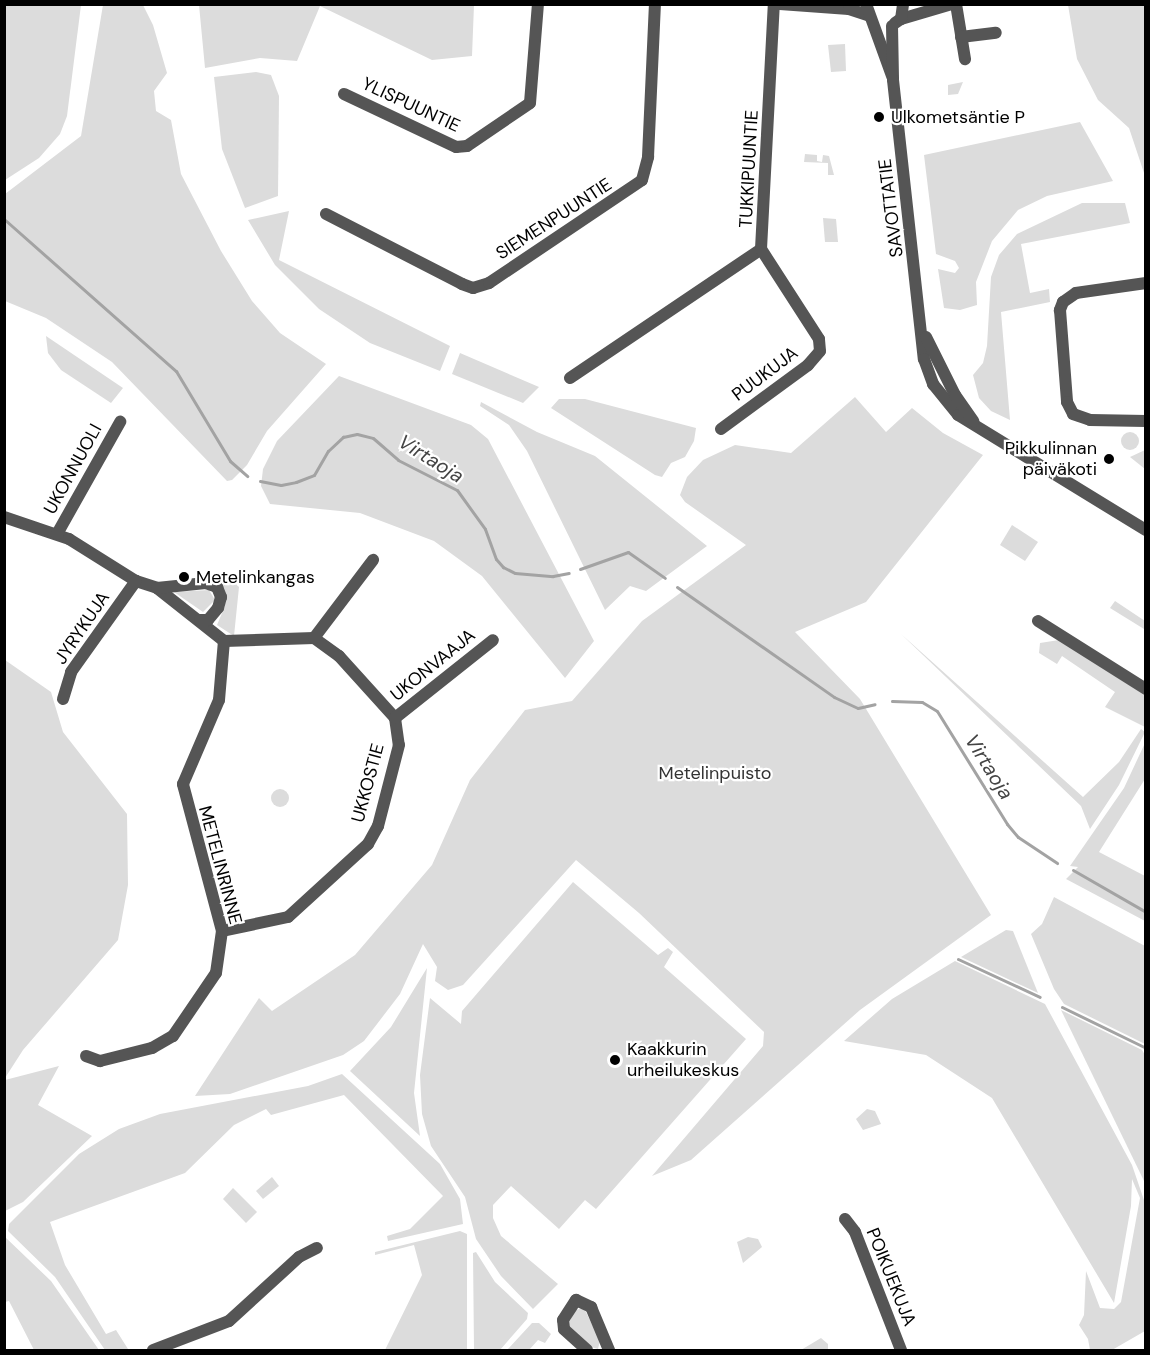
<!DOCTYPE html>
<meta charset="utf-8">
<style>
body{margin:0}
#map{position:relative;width:1150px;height:1355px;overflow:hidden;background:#fff;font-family:"DM Sans",sans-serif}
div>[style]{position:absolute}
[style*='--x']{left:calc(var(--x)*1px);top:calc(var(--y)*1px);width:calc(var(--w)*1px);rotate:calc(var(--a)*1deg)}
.green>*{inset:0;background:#dcdcdc}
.round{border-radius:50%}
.stream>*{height:3px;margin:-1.5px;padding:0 1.5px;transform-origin:1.5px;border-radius:1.5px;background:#a3a3a3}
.minor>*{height:12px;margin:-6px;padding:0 6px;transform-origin:6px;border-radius:6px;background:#555}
.dots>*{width:16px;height:16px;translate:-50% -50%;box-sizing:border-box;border:3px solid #fff;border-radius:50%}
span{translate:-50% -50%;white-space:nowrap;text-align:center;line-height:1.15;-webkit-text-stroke:4.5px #fff;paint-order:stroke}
.street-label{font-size:18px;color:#000}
.poi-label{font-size:18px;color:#000}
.left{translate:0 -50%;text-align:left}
.right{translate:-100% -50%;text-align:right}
.park-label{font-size:18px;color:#333}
.water-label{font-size:20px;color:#444;font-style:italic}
.frame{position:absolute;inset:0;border:6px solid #000;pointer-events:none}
</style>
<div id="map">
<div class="green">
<div style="clip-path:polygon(4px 5px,81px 5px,67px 116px,60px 134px,39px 158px,5px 180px)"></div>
<div style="clip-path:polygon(103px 5px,143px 5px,153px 25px,167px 73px,154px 91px,156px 111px,171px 120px,181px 174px,221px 251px,252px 301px,280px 333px,326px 364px,267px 431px,247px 465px,232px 480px,227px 481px,112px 362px,46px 318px,5px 301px,5px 194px,81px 136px)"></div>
<div style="clip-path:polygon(199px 5px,474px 5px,472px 56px,432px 60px,320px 6px,297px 61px,260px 58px,205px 68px)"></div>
<div style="clip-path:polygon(1068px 5px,1145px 5px,1145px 176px,1129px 128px,1098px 100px,1077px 59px)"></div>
<div style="clip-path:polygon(845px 44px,846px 71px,831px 72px,828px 45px)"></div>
<div style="clip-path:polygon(256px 72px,271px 75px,279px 96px,278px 196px,245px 208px,222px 149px,214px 77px)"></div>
<div style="clip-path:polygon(963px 82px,958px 94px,948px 95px,948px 85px)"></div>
<div style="clip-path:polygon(1080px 122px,1113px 181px,1047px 196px,1018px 210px,992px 241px,976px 282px,977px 305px,960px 310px,944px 308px,938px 269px,955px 273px,959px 268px,955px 261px,936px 254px,924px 155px)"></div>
<div style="clip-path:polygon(805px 154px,817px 155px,817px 161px,822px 162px,823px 155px,829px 156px,834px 175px,828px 175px,828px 163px,804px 162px)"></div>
<div style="clip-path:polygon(1082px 203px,1125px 203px,1130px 223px,1021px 244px,1030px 293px,1049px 289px,1050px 302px,1001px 312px,1010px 420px,991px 411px,979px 398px,973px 375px,983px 363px,987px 346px,991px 277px,999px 255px,1017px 234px)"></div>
<div style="clip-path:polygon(289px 211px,279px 260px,450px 346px,440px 371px,370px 343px,319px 309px,275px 265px,248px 220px)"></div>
<div style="clip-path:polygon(823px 218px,836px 219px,838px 242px,825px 242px)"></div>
<div style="clip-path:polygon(46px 336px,123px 388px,111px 403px,61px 370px,48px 353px)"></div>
<div style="clip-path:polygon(460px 353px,539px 387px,523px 403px,452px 374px)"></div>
<div style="clip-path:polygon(339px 376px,471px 425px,488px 439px,594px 641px,565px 678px,482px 576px,434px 541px,360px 513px,270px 504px,261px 486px,263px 469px,277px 441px)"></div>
<div style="clip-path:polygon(855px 397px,886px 432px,912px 408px,943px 433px,983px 455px,866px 602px,795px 632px,860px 699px,991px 915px,860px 1010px,691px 1160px,652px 1176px,763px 1046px,764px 1032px,639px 913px,576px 860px,463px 985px,448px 990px,435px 981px,437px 967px,423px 944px,400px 994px,364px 1041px,343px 1055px,230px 1094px,195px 1096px,259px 998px,272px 1011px,355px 955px,432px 865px,470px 780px,525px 710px,572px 701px,642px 621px,746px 545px,685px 502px,680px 495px,687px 477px,703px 460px,735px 445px,791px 453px)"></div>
<div style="clip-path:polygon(559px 399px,585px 399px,696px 428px,694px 441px,685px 457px,671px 463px,662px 477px,655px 475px,551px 408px)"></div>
<div style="clip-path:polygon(481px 402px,537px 432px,595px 456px,707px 546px,646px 591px,630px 586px,605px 610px,527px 451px,509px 425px,480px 406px)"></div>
<div class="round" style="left:1121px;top:432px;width:18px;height:18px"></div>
<div style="clip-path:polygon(1145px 450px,1146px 450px,1145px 469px,1130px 457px)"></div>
<div style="clip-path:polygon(1012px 525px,1038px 542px,1025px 561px,1000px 545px)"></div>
<div style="clip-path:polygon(215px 580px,234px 582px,239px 587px,234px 636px,217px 625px,225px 606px)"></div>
<div style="clip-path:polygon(209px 590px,215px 600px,203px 612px,174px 592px)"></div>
<div style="clip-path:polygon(1115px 601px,1145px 621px,1144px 629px,1110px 608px)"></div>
<div style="clip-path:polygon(901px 634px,1083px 797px,1119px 762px,1141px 729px,1145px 732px,1119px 785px,1090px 829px,1081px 806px)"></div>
<div style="clip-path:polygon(1059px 640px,1145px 695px,1145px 727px,1105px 707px,1115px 692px,1062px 656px,1057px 664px,1039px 653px,1040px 643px)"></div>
<div style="clip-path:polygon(5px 660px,51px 692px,63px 732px,127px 814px,128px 885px,118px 940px,23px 1050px,5px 1078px)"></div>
<div style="clip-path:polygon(1145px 743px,1145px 779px,1099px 852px,1145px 876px,1145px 921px,1066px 879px,1078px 867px,1070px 866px,1124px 788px)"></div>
<div class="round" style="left:271px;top:789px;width:18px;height:18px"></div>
<div style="clip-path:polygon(573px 882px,658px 955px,668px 948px,673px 952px,664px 967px,746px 1039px,596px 1209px,585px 1200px,559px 1229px,511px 1186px,493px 1205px,493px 1218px,501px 1236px,558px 1284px,533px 1309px,501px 1276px,476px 1239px,465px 1197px,431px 1146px,422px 1114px,420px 1075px,430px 998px,461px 1024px,462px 1011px)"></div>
<div style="clip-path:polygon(1054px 897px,1145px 946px,1145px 1044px,1064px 1004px,1054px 989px,1031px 934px,1042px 924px)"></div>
<div style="clip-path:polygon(1006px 930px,1013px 931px,1038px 993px,961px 957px)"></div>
<div style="clip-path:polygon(955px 961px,1045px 1004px,1132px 1165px,1145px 1203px,1145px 1331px,1112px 1350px,1090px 1350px,1088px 1339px,1079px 1325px,1084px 1315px,1086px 1271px,1100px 1308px,1114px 1309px,1121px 1302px,1140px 1198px,1132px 1179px,1131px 1206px,1114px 1303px,992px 1098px,926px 1055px,844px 1041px,892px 999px)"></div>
<div style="clip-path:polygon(427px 968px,414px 1093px,420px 1136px,350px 1071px,391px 1027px)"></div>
<div style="clip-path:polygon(1061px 1010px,1142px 1050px,1145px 1055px,1145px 1183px)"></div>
<div style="clip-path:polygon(59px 1066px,38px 1105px,92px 1136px,23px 1202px,5px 1211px,5px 1080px)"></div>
<div style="clip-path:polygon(342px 1074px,440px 1164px,460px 1199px,463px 1224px,388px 1241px,387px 1236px,410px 1229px,443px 1196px,344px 1095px,271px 1115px,266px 1109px,234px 1125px,185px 1173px,50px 1222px,65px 1265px,106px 1334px,116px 1330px,128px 1349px,105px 1350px,55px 1277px,8px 1231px,9px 1224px,79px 1154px,119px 1129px,160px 1114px,308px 1086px)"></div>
<div style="clip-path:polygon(867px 1109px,875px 1111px,881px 1124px,863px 1130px,856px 1119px)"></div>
<div style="clip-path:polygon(272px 1177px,279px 1186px,263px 1199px,256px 1191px)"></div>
<div style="clip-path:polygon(233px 1188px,257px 1212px,246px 1223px,223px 1199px)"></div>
<div style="clip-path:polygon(460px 1231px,467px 1234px,467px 1350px,385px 1350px,422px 1275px,414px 1245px,375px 1255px,375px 1252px)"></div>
<div style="clip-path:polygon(4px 1236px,51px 1281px,99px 1350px,34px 1350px,9px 1301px,5px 1302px)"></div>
<div style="clip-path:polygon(748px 1237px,758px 1239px,762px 1247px,743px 1263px,737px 1242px)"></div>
<div style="clip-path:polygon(476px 1252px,495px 1282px,528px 1313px,527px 1319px,500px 1350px,474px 1350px,473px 1253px)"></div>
<div style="clip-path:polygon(584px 1308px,600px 1341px,598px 1349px,588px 1346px,568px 1325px,575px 1310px)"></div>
<div style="clip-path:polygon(532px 1323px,539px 1323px,551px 1334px,545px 1343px,538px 1340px,529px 1350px,507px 1350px)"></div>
<div style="clip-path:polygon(821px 1338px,828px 1344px,828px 1350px,801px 1350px)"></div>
</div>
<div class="stream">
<div style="--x:4;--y:219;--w:230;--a:41.5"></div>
<div style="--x:176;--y:371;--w:105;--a:59"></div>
<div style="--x:230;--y:461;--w:23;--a:41"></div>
<div style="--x:260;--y:481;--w:21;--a:11"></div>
<div style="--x:281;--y:485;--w:15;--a:-11"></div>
<div style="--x:296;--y:482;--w:19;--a:-21"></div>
<div style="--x:314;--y:475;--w:28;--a:-60"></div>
<div style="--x:328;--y:451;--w:21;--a:-43"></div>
<div style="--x:343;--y:437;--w:14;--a:-12"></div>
<div style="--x:357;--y:434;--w:16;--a:14"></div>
<div style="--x:373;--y:438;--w:33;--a:41"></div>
<div style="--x:398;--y:460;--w:66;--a:27"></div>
<div style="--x:457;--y:490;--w:48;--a:54.3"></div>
<div style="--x:485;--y:529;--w:32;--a:70"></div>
<div style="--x:496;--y:559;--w:11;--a:49"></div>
<div style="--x:503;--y:567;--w:13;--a:27"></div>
<div style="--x:515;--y:573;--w:38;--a:5"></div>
<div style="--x:553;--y:576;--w:16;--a:-11"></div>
<div style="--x:580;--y:569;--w:51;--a:-19.5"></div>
<div style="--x:628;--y:552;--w:45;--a:35.1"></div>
<div style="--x:677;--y:587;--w:192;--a:35"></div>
<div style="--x:834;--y:697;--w:26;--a:25"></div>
<div style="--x:858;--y:708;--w:17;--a:-13"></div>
<div style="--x:892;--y:701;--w:30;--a:2"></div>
<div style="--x:922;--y:702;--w:17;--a:31"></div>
<div style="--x:937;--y:711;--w:133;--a:58.2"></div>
<div style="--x:1007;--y:824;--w:17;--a:50"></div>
<div style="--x:1018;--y:837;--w:47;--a:33.7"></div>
<div style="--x:1073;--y:870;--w:84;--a:29.9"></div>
<div style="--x:958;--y:959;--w:90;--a:24.9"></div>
<div style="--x:1062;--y:1007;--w:93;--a:26"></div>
</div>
<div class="minor">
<div style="--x:780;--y:4;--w:69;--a:4.1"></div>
<div style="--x:849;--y:9;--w:20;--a:18"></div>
<div style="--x:866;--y:4;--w:77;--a:70.1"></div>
<div style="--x:956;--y:4;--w:56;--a:80.7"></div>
<div style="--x:901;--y:19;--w:53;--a:-16.4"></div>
<div style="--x:895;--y:23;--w:7;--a:-34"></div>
<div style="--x:901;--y:19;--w:15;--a:-82"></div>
<div style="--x:892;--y:26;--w:54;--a:88.9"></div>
<div style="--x:893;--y:80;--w:281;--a:83.7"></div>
<div style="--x:924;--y:359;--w:27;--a:70"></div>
<div style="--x:933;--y:384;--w:40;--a:51"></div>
<div style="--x:958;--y:415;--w:220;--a:31.5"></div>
<div style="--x:961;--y:37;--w:35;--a:-7"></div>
<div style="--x:344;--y:94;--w:124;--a:25.3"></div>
<div style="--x:456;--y:147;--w:11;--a:-5"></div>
<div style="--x:467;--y:146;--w:76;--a:-34.3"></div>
<div style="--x:530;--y:103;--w:99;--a:-85.4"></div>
<div style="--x:326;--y:214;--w:153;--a:27.2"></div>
<div style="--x:462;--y:284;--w:12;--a:20"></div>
<div style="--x:473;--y:288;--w:17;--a:-17"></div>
<div style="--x:489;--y:283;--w:184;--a:-33.9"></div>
<div style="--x:642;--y:180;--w:24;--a:-75"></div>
<div style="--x:648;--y:157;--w:153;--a:-87.4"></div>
<div style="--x:1146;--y:283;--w:71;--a:171.9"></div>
<div style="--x:1076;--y:293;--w:16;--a:145"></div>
<div style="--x:1063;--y:302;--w:9;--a:111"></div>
<div style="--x:1060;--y:310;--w:92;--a:85.6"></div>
<div style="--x:1067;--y:402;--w:13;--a:63"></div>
<div style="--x:1073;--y:414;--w:18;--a:19"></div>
<div style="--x:1090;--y:420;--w:56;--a:1"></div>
<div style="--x:926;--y:337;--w:65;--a:63.4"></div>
<div style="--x:955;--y:395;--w:32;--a:55"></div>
<div style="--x:570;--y:378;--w:230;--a:-34"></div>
<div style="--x:761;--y:249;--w:245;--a:-87"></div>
<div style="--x:721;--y:429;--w:108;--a:-36.3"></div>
<div style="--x:808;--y:365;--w:18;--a:-49"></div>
<div style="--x:820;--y:351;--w:12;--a:-95"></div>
<div style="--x:819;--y:339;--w:107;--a:-122.8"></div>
<div style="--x:4;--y:517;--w:69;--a:18.7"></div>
<div style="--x:69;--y:539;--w:79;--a:32.1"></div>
<div style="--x:136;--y:581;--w:22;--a:18"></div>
<div style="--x:157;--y:588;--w:85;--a:38.3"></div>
<div style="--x:224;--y:641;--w:90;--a:-1.9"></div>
<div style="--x:314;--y:638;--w:31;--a:36"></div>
<div style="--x:339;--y:656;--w:84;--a:47.9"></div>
<div style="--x:395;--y:718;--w:27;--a:82"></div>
<div style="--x:399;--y:745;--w:84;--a:104.5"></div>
<div style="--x:378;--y:826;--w:21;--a:119"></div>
<div style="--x:368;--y:844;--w:108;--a:137.6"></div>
<div style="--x:288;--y:917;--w:67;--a:168"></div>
<div style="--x:57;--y:534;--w:129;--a:-60.6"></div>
<div style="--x:157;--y:588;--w:49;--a:-5.8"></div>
<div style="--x:206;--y:583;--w:12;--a:20"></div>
<div style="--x:217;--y:587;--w:11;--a:68"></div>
<div style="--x:221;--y:597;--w:11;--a:105"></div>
<div style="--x:218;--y:608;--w:16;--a:130"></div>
<div style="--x:208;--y:620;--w:8;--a:180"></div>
<div style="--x:1038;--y:621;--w:128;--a:32.2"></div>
<div style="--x:314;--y:638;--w:98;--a:-52.9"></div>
<div style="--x:63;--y:699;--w:28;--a:-73"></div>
<div style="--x:71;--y:672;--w:112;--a:-54.5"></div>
<div style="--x:395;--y:718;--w:125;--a:-38.5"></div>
<div style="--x:86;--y:1056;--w:15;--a:20"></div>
<div style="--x:100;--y:1061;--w:54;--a:-14"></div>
<div style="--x:152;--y:1048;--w:24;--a:-30"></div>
<div style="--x:173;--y:1036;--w:76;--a:-55.7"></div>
<div style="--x:216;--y:973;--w:42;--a:-81.9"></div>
<div style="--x:222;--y:931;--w:152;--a:-104.9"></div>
<div style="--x:183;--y:784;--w:91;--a:-66.8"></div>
<div style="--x:219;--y:700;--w:59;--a:-85.2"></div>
<div style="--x:845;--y:1219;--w:16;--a:52"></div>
<div style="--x:855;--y:1232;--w:127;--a:68.7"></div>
<div style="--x:153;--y:1350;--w:81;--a:-20.9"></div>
<div style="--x:229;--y:1321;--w:95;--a:-42.4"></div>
<div style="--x:299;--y:1257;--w:20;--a:-27"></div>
<div style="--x:587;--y:1350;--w:31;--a:-138"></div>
<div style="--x:564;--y:1329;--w:9;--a:-96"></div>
<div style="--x:563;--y:1320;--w:24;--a:-57"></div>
<div style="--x:576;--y:1300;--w:17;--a:25"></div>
<div style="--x:591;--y:1307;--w:47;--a:67.3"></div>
</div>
<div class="dots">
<div style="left:879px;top:117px;background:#000"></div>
<div style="left:1109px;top:459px;background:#000"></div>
<div style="left:184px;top:577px;background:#000"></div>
<div style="left:615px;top:1060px;background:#000"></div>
</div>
<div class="street-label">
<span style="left:411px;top:105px;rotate:25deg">YLISPUUNTIE</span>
<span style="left:749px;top:169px;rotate:-87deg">TUKKIPUUNTIE</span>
<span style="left:891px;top:208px;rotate:-97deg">SAVOTTATIE</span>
<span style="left:554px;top:219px;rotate:-33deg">SIEMENPUUNTIE</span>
<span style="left:765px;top:374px;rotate:-37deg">PUUKUJA</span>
<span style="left:73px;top:469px;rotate:-61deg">UKONNUOLI</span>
<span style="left:82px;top:628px;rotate:-56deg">JYRYKUJA</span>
<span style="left:433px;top:665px;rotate:-39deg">UKONVAAJA</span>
<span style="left:368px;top:783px;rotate:-75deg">UKKOSTIE</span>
<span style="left:220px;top:865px;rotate:75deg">METELINRINNE</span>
<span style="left:891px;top:1277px;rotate:68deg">POIKUEKUJA</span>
</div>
<div class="poi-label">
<span class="left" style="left:891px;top:117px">Ulkometsäntie P</span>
<span class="right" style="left:1097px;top:459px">Pikkulinnan<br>päiväkoti</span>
<span class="left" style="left:196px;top:577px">Metelinkangas</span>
<span class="left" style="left:627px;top:1060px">Kaakkurin<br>urheilukeskus</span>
</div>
<div class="park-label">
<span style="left:715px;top:773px">Metelinpuisto</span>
</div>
<div class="water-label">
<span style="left:431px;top:459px;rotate:32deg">Virtaoja</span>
<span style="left:989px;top:767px;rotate:58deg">Virtaoja</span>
</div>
<div class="frame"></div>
</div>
